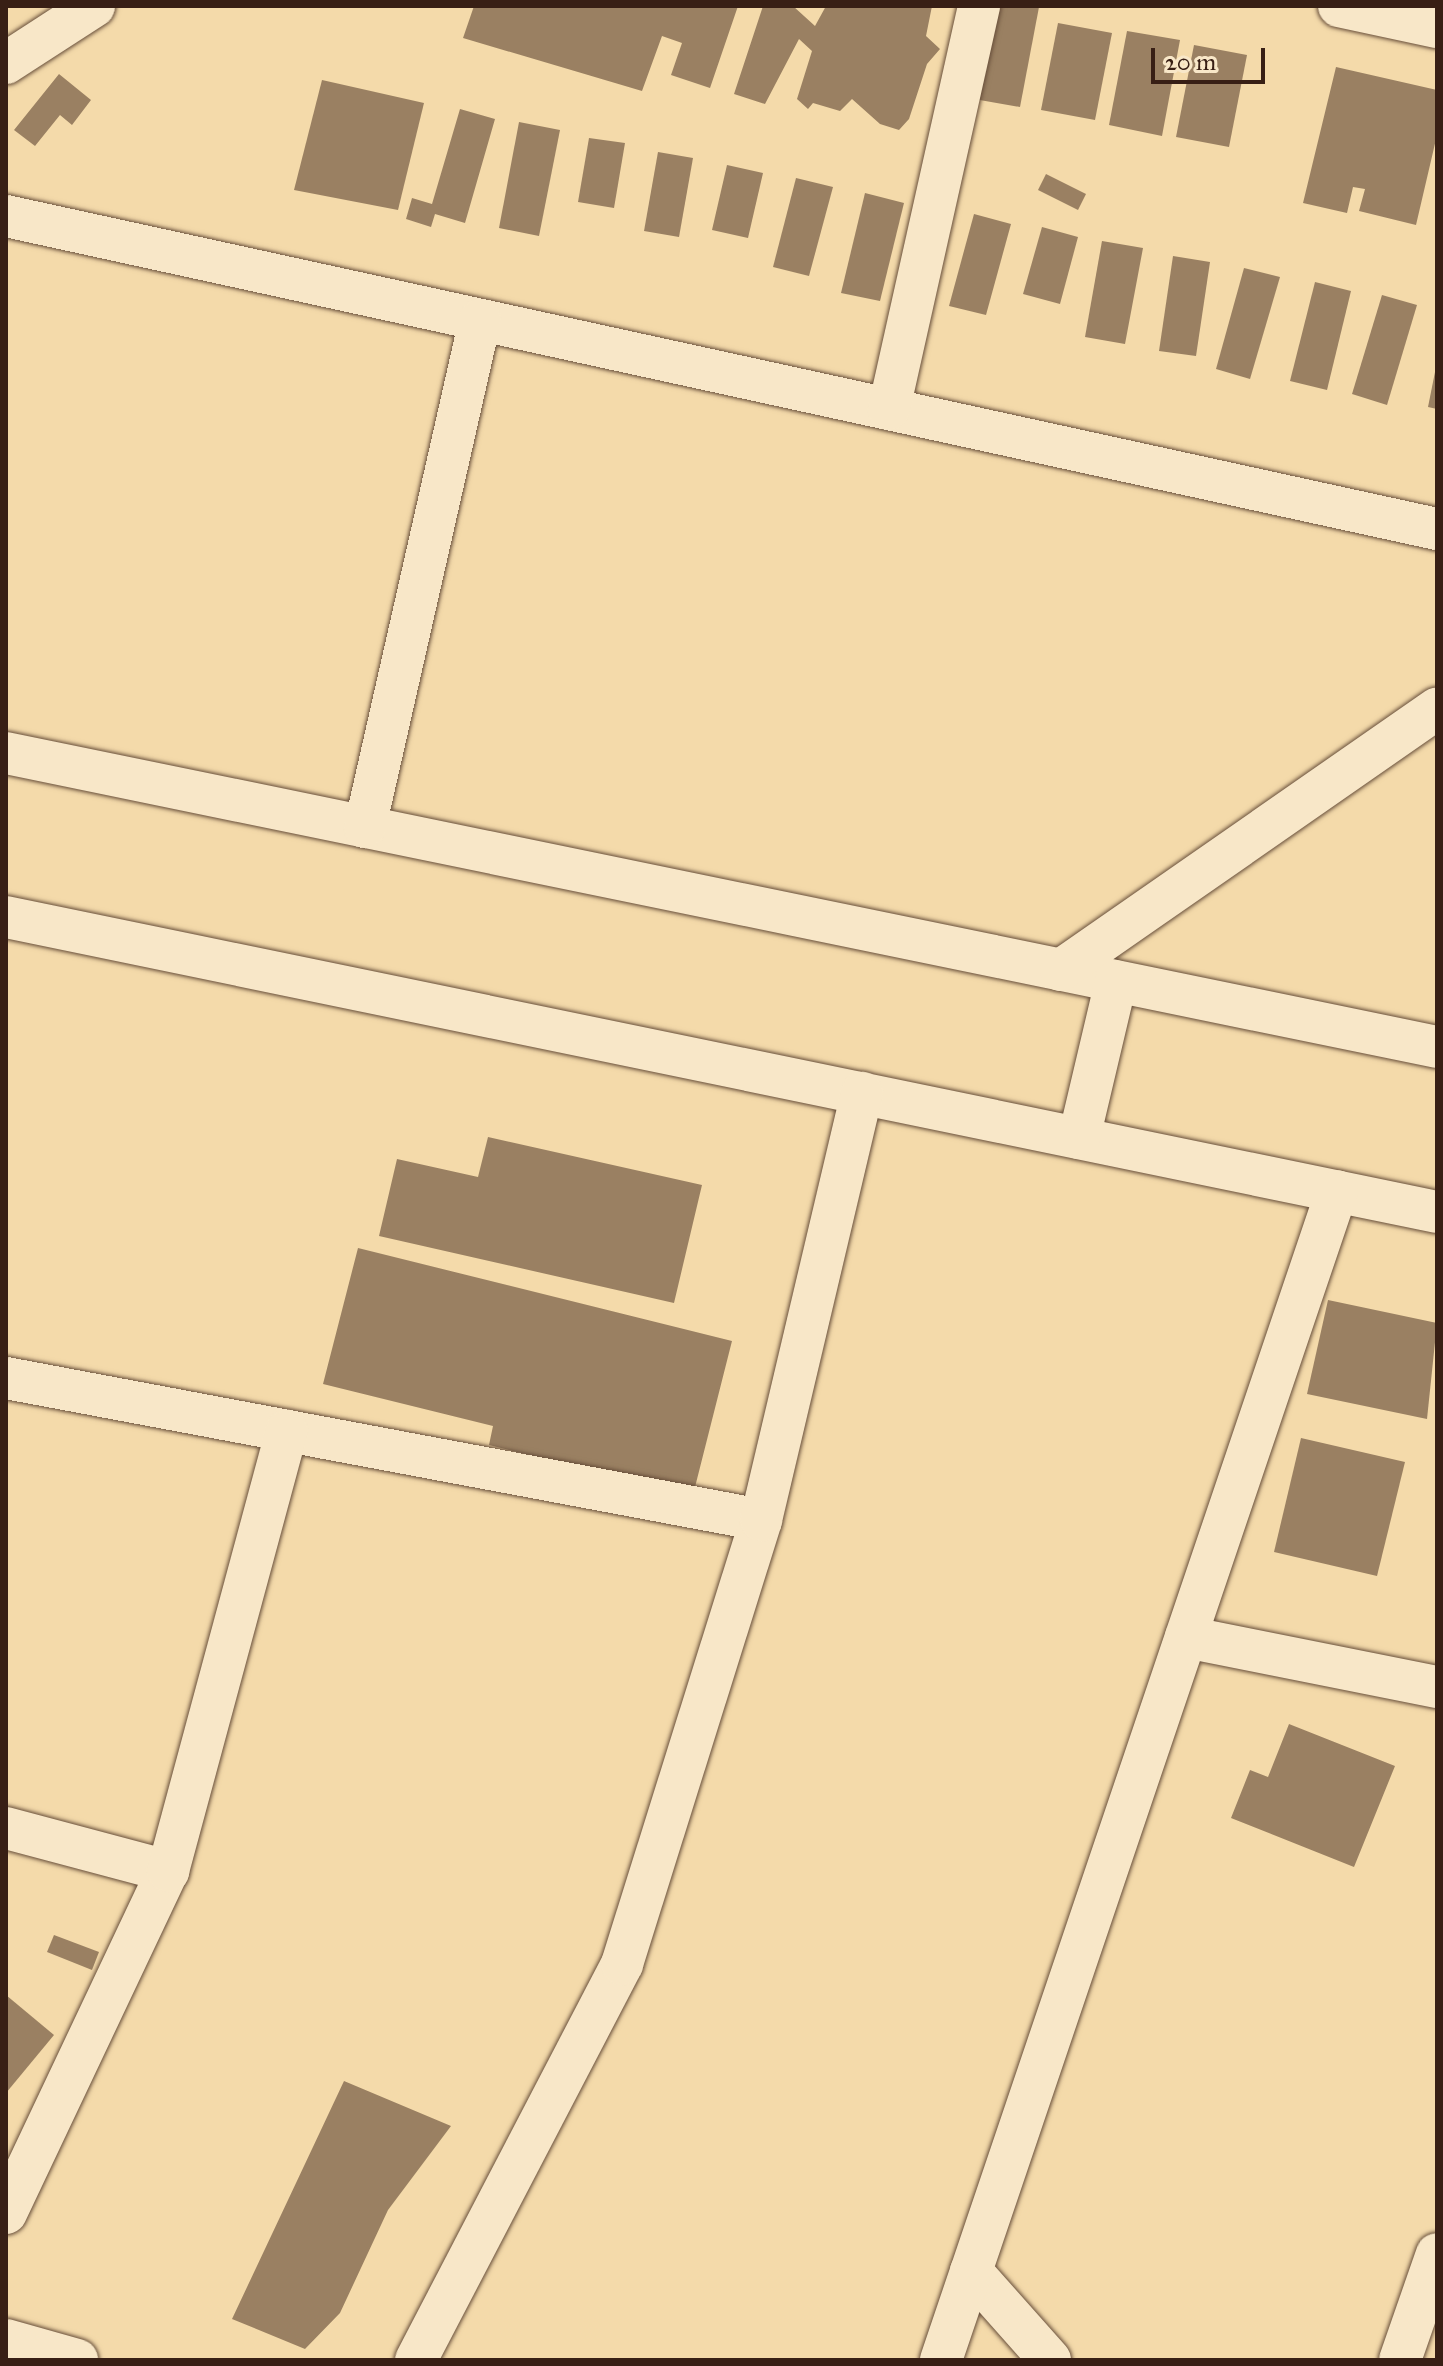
<!DOCTYPE html>
<style>
body{margin:0}
#map{position:relative;width:1443px;height:2366px;overflow:hidden;background:#f4daaa;font-family:"IM FELL Great Primer",serif}
div>[style]{position:absolute}
[style*='--x']{left:calc(var(--x)*1px);top:calc(var(--y)*1px);width:calc(var(--w)*1px);rotate:calc(var(--a)*1deg)}
.building>*{inset:0;background:#9a8062}
.roads{filter:drop-shadow(0 0 2px #674e3a) drop-shadow(0 0 2px #674e3a)}
.minor>*{height:42px;margin:-21px;padding:0 21px;transform-origin:21px;border-radius:21px;background:#f8e7c8}
span{translate:-50% -50%;white-space:nowrap;text-align:center;line-height:1.15;-webkit-text-stroke:7px #f8e7c8;paint-order:stroke}
.frame{position:absolute;inset:0;border:8px solid #381f15;pointer-events:none}
.scale{position:absolute;left:1151px;top:48px;width:114px;height:36px;box-sizing:border-box;border:4px solid #381f15;border-top:0;padding-left:10px;font-size:24px;line-height:28px;white-space:nowrap;color:#381f15;-webkit-text-stroke:6px #f8e7c8;paint-order:stroke}
</style>
<div id="map">
<div class="building">
<div style="clip-path:polygon(474px 6px,738px 6px,710px 88px,671px 75px,682px 43px,662px 36px,642px 91px,463px 38px)"></div>
<div style="clip-path:polygon(763px 6px,793px 6px,815px 26px,826px 6px,932px 6px,926px 36px,940px 49px,927px 64px,909px 119px,899px 130px,880px 124px,852px 99px,840px 111px,813px 103px,808px 109px,797px 99px,812px 51px,799px 39px,765px 104px,734px 94px)"></div>
<div style="clip-path:polygon(992px 6px,1039px 7px,1020px 107px,974px 99px)"></div>
<div style="clip-path:polygon(1058px 23px,1112px 33px,1095px 120px,1041px 110px)"></div>
<div style="clip-path:polygon(1127px 31px,1180px 40px,1162px 136px,1109px 125px)"></div>
<div style="clip-path:polygon(1194px 45px,1247px 55px,1229px 147px,1176px 137px)"></div>
<div style="clip-path:polygon(1336px 67px,1437px 90px,1437px 135px,1416px 225px,1359px 211px,1365px 189px,1353px 187px,1347px 213px,1303px 203px)"></div>
<div style="clip-path:polygon(59px 74px,91px 100px,72px 125px,60px 115px,35px 146px,14px 130px)"></div>
<div style="clip-path:polygon(322px 80px,424px 103px,398px 210px,294px 190px)"></div>
<div style="clip-path:polygon(460px 109px,495px 119px,465px 223px,435px 214px,431px 227px,406px 219px,412px 198px,432px 204px)"></div>
<div style="clip-path:polygon(519px 122px,560px 130px,539px 236px,499px 228px)"></div>
<div style="clip-path:polygon(589px 138px,625px 143px,614px 208px,578px 202px)"></div>
<div style="clip-path:polygon(658px 152px,693px 158px,679px 237px,644px 231px)"></div>
<div style="clip-path:polygon(727px 165px,763px 173px,748px 238px,712px 230px)"></div>
<div style="clip-path:polygon(1046px 174px,1086px 194px,1078px 210px,1038px 190px)"></div>
<div style="clip-path:polygon(796px 178px,833px 187px,809px 276px,773px 267px)"></div>
<div style="clip-path:polygon(865px 193px,904px 203px,880px 301px,841px 293px)"></div>
<div style="clip-path:polygon(974px 214px,1011px 224px,986px 315px,949px 306px)"></div>
<div style="clip-path:polygon(1042px 227px,1078px 237px,1060px 304px,1023px 294px)"></div>
<div style="clip-path:polygon(1102px 241px,1143px 248px,1125px 344px,1085px 337px)"></div>
<div style="clip-path:polygon(1173px 256px,1210px 262px,1196px 356px,1159px 351px)"></div>
<div style="clip-path:polygon(1244px 268px,1280px 277px,1250px 379px,1216px 369px)"></div>
<div style="clip-path:polygon(1315px 282px,1351px 291px,1327px 390px,1290px 381px)"></div>
<div style="clip-path:polygon(1382px 295px,1417px 305px,1387px 405px,1352px 394px)"></div>
<div style="clip-path:polygon(1436px 367px,1437px 367px,1437px 409px,1428px 407px)"></div>
<div style="clip-path:polygon(488px 1137px,702px 1185px,674px 1303px,379px 1236px,397px 1159px,478px 1177px)"></div>
<div style="clip-path:polygon(358px 1248px,732px 1341px,693px 1495px,489px 1445px,493px 1426px,323px 1384px)"></div>
<div style="clip-path:polygon(1328px 1300px,1437px 1323px,1427px 1419px,1307px 1394px)"></div>
<div style="clip-path:polygon(1301px 1438px,1405px 1462px,1377px 1576px,1274px 1552px)"></div>
<div style="clip-path:polygon(1289px 1724px,1395px 1766px,1354px 1867px,1231px 1818px,1250px 1770px,1268px 1777px)"></div>
<div style="clip-path:polygon(54px 1935px,99px 1952px,92px 1970px,47px 1952px)"></div>
<div style="clip-path:polygon(6px 1995px,54px 2035px,6px 2093px)"></div>
<div style="clip-path:polygon(344px 2081px,451px 2126px,388px 2210px,340px 2313px,305px 2349px,232px 2319px)"></div>
</div>
<div class="roads">
<div class="minor">
<div style="--x:1339;--y:6;--w:100;--a:12.1"></div>
<div style="--x:6;--y:63;--w:105;--a:-32.9"></div>
<div style="--x:6;--y:216;--w:1465;--a:12.34"></div>
<div style="--x:889;--y:409;--w:413;--a:-77.4"></div>
<div style="--x:6;--y:753;--w:1461;--a:11.61"></div>
<div style="--x:365;--y:827;--w:520;--a:-77.22"></div>
<div style="--x:6;--y:917;--w:1461;--a:11.65"></div>
<div style="--x:1061;--y:970;--w:458;--a:-34.8"></div>
<div style="--x:1079;--y:1138;--w:161;--a:-76.7"></div>
<div style="--x:6;--y:1378;--w:768;--a:10.65"></div>
<div style="--x:1186;--y:1637;--w:256;--a:11.3"></div>
<div style="--x:6;--y:1828;--w:168;--a:14.9"></div>
<div style="--x:6;--y:2213;--w:378;--a:-64.7"></div>
<div style="--x:168;--y:1871;--w:456;--a:-74.9"></div>
<div style="--x:971;--y:2271;--w:119;--a:48.4"></div>
<div style="--x:6;--y:2340;--w:74;--a:15.7"></div>
<div style="--x:416;--y:2360;--w:446;--a:-62.5"></div>
<div style="--x:622;--y:1964;--w:465;--a:-72.6"></div>
<div style="--x:761;--y:1520;--w:439;--a:-76.7"></div>
<div style="--x:941;--y:2360;--w:1234;--a:-71.29"></div>
<div style="--x:1400;--y:2360;--w:112;--a:-70.8"></div>
</div>
</div>
<div class="frame"></div>
<div class="scale">20 m</div>
</div>
